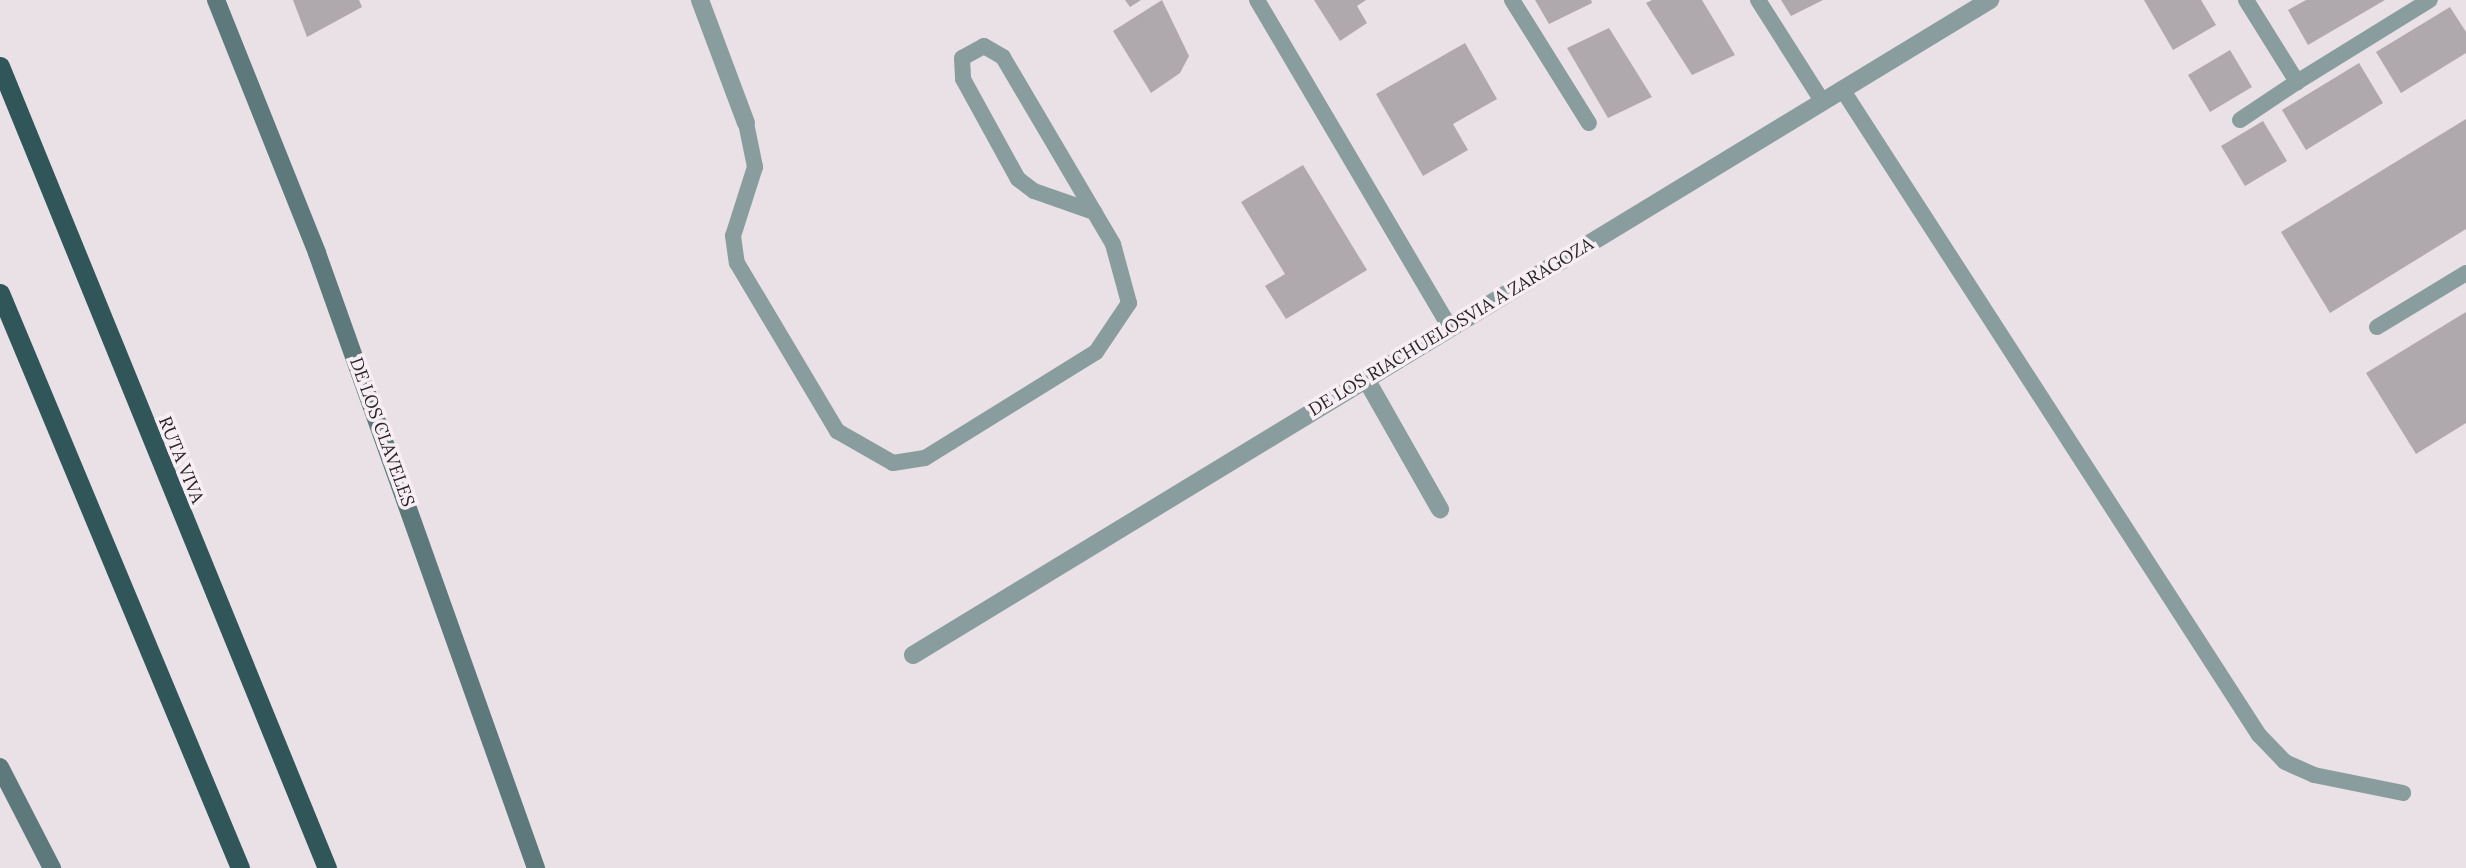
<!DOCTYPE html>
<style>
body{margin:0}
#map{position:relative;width:2466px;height:868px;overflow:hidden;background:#e9e1e6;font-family:Lora,serif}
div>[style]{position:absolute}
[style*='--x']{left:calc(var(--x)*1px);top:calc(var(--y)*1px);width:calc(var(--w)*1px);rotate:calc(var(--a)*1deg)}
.building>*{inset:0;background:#afa8ad}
.service>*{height:16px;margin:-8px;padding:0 8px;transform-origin:8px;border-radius:8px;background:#899c9e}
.minor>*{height:18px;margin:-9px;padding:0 9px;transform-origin:9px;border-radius:9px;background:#899c9e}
.secondary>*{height:18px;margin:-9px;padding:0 9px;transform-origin:9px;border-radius:9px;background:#5e797c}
.trunk>*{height:19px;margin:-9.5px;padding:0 9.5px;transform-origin:9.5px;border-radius:9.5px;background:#30565a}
span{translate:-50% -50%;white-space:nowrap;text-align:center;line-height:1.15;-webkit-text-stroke:7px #f6eef3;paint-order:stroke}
.street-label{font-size:18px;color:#292628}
</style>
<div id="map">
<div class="building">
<div style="clip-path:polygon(293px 0,359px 0,362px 7px,307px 37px)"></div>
<div style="clip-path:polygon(1125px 0,1141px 0,1130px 7px)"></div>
<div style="clip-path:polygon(1162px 0,1189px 56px,1180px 73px,1151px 93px,1113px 31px)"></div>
<div style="clip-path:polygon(1314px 0,1366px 0,1357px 6px,1367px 23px,1340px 41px)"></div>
<div style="clip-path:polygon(1535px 0,1591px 0,1592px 3px,1549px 24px)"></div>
<div style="clip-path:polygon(1652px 0,1702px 0,1735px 55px,1692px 75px,1646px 3px)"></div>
<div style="clip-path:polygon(1781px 0,1823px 0,1791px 16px)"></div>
<div style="clip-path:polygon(2144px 0,2201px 0,2216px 25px,2173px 50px)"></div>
<div style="clip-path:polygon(2306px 0,2385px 0,2308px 45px,2288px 10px)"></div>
<div style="clip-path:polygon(2450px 7px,2466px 32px,2466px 53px,2401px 93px,2376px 52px)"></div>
<div style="clip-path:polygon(1609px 28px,1652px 97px,1608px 118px,1567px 48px)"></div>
<div style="clip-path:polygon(1465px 43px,1497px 99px,1453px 124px,1468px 150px,1423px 176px,1376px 94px)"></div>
<div style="clip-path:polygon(2230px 50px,2252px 87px,2210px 112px,2188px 75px)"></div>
<div style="clip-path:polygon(2359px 63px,2383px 103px,2306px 150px,2282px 110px)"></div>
<div style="clip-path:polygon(2466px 119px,2466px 229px,2330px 313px,2281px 232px)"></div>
<div style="clip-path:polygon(2263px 121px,2287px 161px,2245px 186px,2221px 146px)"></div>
<div style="clip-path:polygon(1303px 165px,1367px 270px,1286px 319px,1265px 286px,1285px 274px,1241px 202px)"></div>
<div style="clip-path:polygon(2466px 312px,2466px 423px,2416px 454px,2366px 373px)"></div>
</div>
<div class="service">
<div style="--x:1257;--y:0;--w:381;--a:59.5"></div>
<div style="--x:1512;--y:0;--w:145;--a:58"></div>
<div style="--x:1758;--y:0;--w:120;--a:57.6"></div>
<div style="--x:2246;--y:0;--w:97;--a:58.1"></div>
<div style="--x:2297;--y:82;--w:156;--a:-31.7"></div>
<div style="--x:1842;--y:89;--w:769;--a:57.16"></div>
<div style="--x:2259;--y:735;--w:37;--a:46"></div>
<div style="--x:2285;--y:762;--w:32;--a:24"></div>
<div style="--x:2314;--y:775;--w:91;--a:11.4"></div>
<div style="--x:2240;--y:120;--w:69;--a:-33.7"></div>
<div style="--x:746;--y:123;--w:45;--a:78.4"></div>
<div style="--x:755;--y:167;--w:72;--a:107.7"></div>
<div style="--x:733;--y:236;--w:27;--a:82"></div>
<div style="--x:737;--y:263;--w:196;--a:59.2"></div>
<div style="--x:837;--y:431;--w:64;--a:29.7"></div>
<div style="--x:893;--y:463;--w:32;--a:-9"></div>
<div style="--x:925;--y:458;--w:201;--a:-31.8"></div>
<div style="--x:1096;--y:352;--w:59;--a:-56"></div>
<div style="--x:1129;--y:303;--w:61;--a:-105.2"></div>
<div style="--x:1113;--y:244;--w:217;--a:-120.5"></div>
<div style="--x:1003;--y:57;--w:22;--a:-150"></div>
<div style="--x:984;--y:46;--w:25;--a:151"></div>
<div style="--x:962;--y:58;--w:21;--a:87"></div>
<div style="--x:963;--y:79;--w:114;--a:61.2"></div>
<div style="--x:1018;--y:179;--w:20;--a:37"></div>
<div style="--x:1034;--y:191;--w:64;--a:19.3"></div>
<div style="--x:2377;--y:327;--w:104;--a:-31.2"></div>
</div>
<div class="minor">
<div style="--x:700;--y:0;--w:131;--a:69.5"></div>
<div style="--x:1366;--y:379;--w:150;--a:60.4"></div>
<div style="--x:913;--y:655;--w:1261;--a:-31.31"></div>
</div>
<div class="secondary">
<div style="--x:216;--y:0;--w:272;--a:68.2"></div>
<div style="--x:317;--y:253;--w:653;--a:70.4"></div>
<div style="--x:0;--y:767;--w:114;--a:62.8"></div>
</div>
<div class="trunk">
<div style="--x:0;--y:66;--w:866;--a:67.82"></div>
<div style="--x:0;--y:293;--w:623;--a:67.34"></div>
</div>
<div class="street-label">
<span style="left:1451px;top:327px;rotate:-31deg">DE LOS RIACHUELOSVIA A ZARAGOZA</span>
<span style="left:382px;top:432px;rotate:70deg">DE LOS CLAVELES</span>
<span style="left:181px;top:460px;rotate:68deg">RUTA VIVA</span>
</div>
</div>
